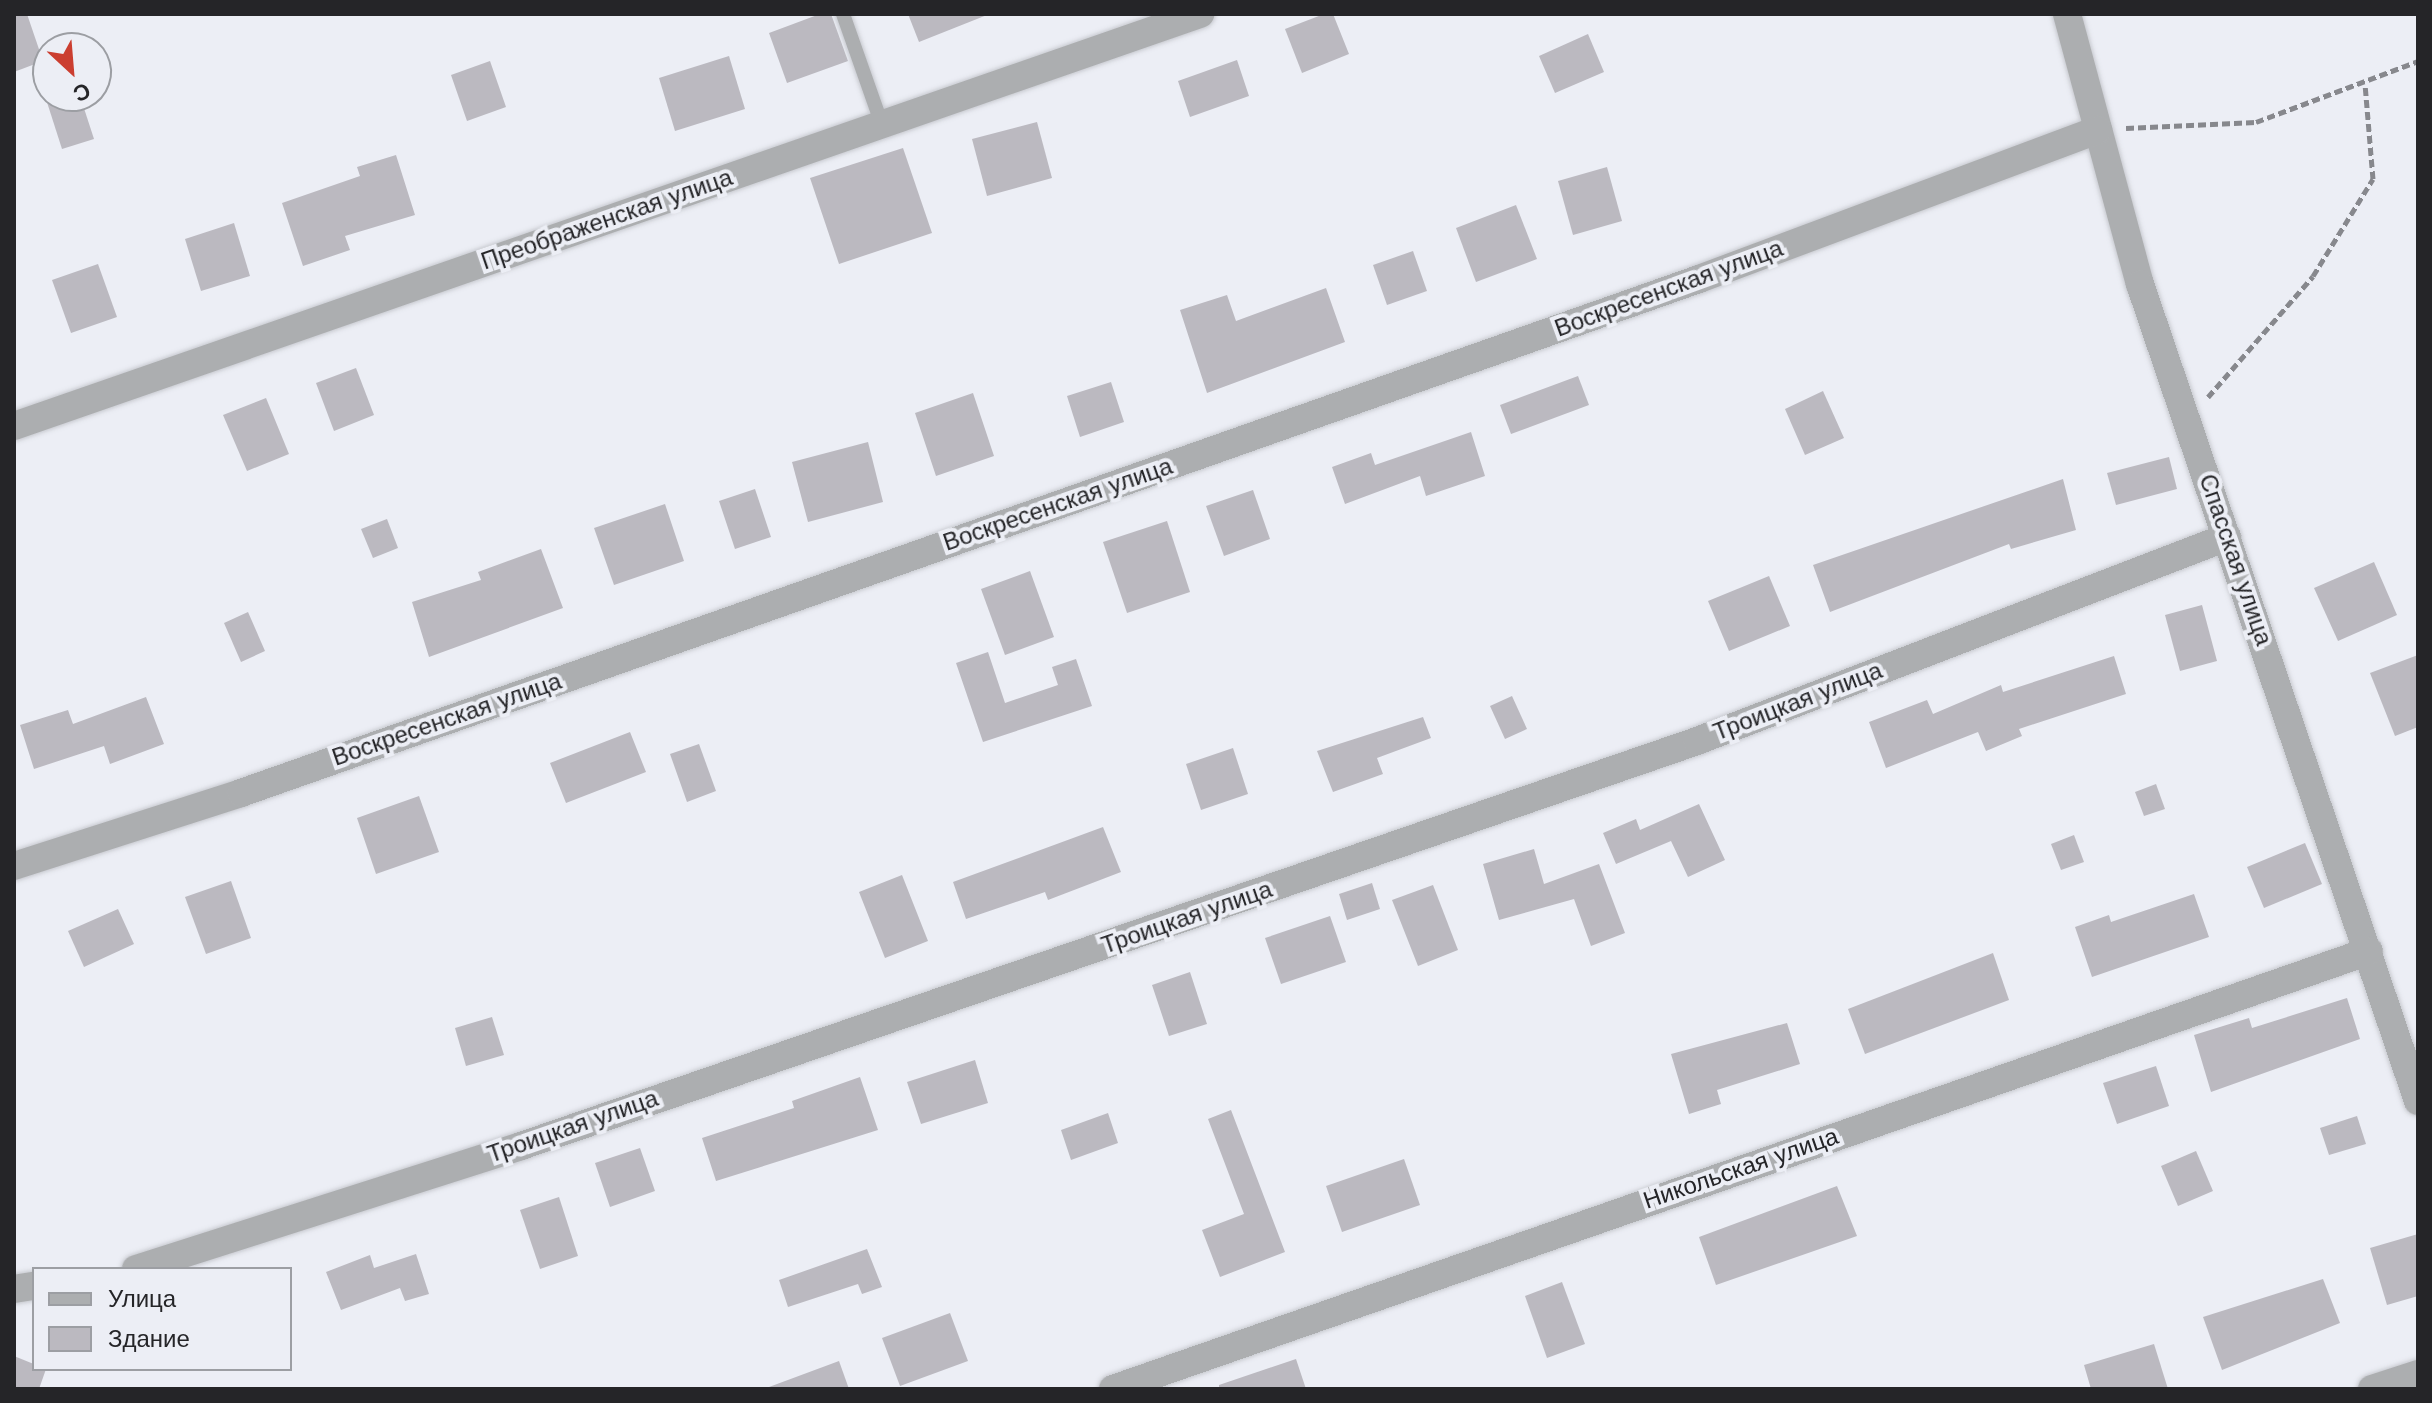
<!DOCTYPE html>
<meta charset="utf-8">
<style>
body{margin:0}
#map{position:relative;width:2432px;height:1403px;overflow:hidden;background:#eceef5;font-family:"Work Sans",sans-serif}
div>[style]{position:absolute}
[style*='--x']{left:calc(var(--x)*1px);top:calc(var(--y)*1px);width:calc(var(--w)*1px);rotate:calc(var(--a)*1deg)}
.building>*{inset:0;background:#bbb9c0}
.path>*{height:5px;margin-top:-2.5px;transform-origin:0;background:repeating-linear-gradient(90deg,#87888d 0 8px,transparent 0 12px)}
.roads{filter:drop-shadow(0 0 2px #c8cad0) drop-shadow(0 0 2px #c8cad0)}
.service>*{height:14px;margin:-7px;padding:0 7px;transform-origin:7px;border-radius:7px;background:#acaeb0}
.minor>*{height:28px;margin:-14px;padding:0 14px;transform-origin:14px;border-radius:14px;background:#acaeb0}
span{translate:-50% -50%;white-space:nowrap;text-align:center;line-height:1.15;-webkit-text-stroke:8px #eceef5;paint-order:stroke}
.street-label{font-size:24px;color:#252528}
.frame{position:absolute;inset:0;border:16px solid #252528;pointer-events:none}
.legend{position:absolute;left:32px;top:1267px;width:260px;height:104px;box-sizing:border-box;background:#eceef5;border:2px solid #9c9ea3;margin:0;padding:10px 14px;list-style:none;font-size:24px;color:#252528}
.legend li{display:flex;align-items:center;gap:16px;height:40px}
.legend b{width:40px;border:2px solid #9c9ea3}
.north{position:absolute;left:32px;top:32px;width:80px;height:80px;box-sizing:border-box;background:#eceef5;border:2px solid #9c9ea3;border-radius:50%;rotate:154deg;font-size:22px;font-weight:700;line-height:32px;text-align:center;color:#252528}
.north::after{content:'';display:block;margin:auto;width:28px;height:36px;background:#cb3e30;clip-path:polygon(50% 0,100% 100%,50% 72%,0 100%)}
</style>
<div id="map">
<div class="building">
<div style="clip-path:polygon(14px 14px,27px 14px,43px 61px,14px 72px)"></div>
<div style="clip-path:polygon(820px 14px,831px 14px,848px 61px,787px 83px,769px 33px)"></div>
<div style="clip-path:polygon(908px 14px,986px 14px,987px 15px,919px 42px)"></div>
<div style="clip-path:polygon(1324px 14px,1333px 14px,1349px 54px,1302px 73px,1285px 29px)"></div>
<div style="clip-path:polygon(1588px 34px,1604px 72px,1555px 93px,1539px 56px)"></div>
<div style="clip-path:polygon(729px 56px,745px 109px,675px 131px,659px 78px)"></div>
<div style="clip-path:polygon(1237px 60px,1249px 96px,1190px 117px,1178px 81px)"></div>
<div style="clip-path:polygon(490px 61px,506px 107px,467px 121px,451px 75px)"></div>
<div style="clip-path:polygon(45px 96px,80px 96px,94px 139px,62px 149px)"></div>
<div style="clip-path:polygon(1037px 122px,1052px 178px,987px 196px,972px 139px)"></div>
<div style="clip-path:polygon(903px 148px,932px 233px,839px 264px,810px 178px)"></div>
<div style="clip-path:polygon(396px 155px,415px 215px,345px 236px,350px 250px,303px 266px,282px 203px,360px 176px,357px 167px)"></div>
<div style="clip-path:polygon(1607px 167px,1622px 221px,1573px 235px,1558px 181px)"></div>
<div style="clip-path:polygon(1516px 205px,1537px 259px,1476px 282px,1456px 228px)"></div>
<div style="clip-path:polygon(234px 223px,250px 276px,201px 291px,185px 239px)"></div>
<div style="clip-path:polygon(1413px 251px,1427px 291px,1387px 305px,1373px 265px)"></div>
<div style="clip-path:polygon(98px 264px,117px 317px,71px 333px,52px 280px)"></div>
<div style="clip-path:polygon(1326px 288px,1345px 342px,1207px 393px,1180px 310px,1227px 295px,1236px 321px)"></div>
<div style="clip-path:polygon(356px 368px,374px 415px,334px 431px,316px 383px)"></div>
<div style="clip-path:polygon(1578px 376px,1589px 405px,1511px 434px,1500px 405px)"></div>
<div style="clip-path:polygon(1111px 382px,1124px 422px,1080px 437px,1067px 396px)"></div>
<div style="clip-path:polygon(1823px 391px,1844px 438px,1805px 455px,1785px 409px)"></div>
<div style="clip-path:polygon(973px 393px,994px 456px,936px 476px,915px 413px)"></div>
<div style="clip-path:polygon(266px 398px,289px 454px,247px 471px,223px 415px)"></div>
<div style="clip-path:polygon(1471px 432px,1485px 476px,1426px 496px,1420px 476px,1345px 504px,1332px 467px,1371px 453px,1375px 465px)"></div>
<div style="clip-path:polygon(868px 442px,883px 502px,808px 522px,792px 462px)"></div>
<div style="clip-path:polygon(2169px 457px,2177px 489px,2116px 505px,2107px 473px)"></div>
<div style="clip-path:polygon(2063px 479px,2076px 530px,2011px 549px,2009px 544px,1830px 612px,1813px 565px)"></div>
<div style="clip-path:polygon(755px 489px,771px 537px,735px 549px,719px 501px)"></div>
<div style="clip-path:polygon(1253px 490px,1270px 539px,1224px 556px,1206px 506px)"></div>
<div style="clip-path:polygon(665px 504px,684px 561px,614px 585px,594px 528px)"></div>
<div style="clip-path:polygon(387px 519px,398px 548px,373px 558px,361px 529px)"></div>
<div style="clip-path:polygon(1167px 521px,1190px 592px,1127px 613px,1103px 542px)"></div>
<div style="clip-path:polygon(541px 549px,563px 608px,429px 657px,412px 602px,481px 580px,478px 572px)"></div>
<div style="clip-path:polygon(2374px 562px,2397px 615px,2338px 641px,2314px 588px)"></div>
<div style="clip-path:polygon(1030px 571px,1054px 637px,1005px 655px,981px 589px)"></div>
<div style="clip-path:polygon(1769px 576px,1790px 626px,1729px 651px,1708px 601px)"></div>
<div style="clip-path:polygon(2202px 605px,2217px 661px,2180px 671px,2165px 615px)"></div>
<div style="clip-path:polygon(248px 612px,265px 651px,241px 662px,224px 623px)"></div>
<div style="clip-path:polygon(988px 652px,1005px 703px,1058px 685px,1052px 667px,1076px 659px,1092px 706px,983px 742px,956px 663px)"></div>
<div style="clip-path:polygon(2418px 655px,2418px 727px,2395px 736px,2370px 673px)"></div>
<div style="clip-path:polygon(2114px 656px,2126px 694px,2019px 729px,2022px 736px,1986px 751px,1978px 732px,1886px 768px,1869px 722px,1927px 700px,1933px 714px,2001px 685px,2003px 692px)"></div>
<div style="clip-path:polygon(1512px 696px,1527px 729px,1505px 739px,1490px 706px)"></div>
<div style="clip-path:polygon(146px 697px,164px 744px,110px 764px,104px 746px,34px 769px,20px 725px,68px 710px,73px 724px)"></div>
<div style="clip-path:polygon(1423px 717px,1431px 738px,1377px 758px,1383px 774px,1333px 792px,1317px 751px)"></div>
<div style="clip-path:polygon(630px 732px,646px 772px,566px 803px,550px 763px)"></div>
<div style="clip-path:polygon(699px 744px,716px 791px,687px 802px,670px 754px)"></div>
<div style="clip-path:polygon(1233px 748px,1248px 794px,1201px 810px,1186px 764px)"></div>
<div style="clip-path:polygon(2156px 784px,2165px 809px,2144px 816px,2135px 792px)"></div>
<div style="clip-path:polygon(419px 796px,439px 852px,376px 874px,357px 818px)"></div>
<div style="clip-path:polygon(1699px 804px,1725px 860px,1688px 877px,1671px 841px,1616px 864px,1603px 833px,1636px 819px,1640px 830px)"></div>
<div style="clip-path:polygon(1103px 827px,1121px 872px,1048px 900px,1045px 892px,966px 919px,953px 882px)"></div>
<div style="clip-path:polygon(2074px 835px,2084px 862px,2061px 870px,2051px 844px)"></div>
<div style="clip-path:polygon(2305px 843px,2322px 884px,2264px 908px,2247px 867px)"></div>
<div style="clip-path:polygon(1534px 849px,1544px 884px,1599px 864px,1625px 933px,1591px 946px,1574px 899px,1499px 920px,1483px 864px)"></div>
<div style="clip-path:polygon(902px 875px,928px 941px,885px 958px,859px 892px)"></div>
<div style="clip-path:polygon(231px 881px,251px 938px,206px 954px,185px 897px)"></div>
<div style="clip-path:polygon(1372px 883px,1380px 909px,1347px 920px,1339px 894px)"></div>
<div style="clip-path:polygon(1433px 885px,1458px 950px,1418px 966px,1392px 900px)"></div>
<div style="clip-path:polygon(2194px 894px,2209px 937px,2092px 977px,2075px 927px,2109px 915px,2111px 922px)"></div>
<div style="clip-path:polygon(118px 909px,134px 944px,84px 967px,68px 931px)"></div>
<div style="clip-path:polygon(1330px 916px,1346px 962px,1281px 984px,1265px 938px)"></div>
<div style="clip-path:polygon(1993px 953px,2009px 1000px,1865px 1054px,1848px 1009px)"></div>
<div style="clip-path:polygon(1190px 972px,1207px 1024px,1169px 1036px,1152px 985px)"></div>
<div style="clip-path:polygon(2347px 998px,2360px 1039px,2211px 1092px,2194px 1035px,2249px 1018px,2252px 1028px)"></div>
<div style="clip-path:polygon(492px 1017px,504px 1055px,466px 1066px,455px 1028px)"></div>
<div style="clip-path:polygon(1787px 1023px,1800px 1064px,1717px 1090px,1721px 1104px,1689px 1114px,1671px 1054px)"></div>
<div style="clip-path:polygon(975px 1060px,988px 1103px,921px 1124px,907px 1082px)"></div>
<div style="clip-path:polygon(2156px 1066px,2169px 1106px,2117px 1124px,2103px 1083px)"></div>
<div style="clip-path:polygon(860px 1077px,878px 1130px,716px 1181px,702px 1138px,794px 1108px,792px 1101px)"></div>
<div style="clip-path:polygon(1231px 1110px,1285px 1252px,1220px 1277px,1202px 1230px,1244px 1214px,1208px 1119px)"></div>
<div style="clip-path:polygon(1108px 1113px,1118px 1143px,1071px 1160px,1061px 1130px)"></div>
<div style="clip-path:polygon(2357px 1116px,2366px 1144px,2329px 1155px,2320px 1128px)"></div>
<div style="clip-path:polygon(640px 1148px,655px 1191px,610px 1207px,595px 1163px)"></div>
<div style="clip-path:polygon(2196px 1151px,2213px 1191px,2178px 1206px,2161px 1166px)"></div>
<div style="clip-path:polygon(1404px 1159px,1420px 1205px,1342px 1232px,1326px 1186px)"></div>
<div style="clip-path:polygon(1837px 1186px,1857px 1236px,1716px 1285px,1699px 1237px)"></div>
<div style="clip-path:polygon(559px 1197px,578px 1256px,540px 1269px,520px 1210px)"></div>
<div style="clip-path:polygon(2418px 1234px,2418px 1296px,2387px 1305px,2370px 1248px)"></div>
<div style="clip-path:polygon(867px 1249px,882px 1287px,862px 1294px,858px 1284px,788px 1307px,779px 1280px)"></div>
<div style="clip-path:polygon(416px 1254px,429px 1294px,405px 1301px,400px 1288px,341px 1310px,326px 1272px,370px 1255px,374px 1268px)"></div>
<div style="clip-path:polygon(2323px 1279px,2340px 1323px,2222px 1370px,2203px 1317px)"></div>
<div style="clip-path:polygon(1562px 1282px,1585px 1344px,1547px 1358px,1525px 1296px)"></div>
<div style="clip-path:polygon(950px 1313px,968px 1361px,900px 1386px,882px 1338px)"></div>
<div style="clip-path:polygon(2154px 1344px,2168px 1389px,2091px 1389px,2084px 1365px)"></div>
<div style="clip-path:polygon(14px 1356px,46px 1369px,39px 1389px,14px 1389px)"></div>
<div style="clip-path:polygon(1296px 1359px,1306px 1389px,1219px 1389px,1219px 1385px)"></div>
<div style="clip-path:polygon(839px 1361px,849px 1389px,770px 1389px,769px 1387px)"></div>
</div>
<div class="path">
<div style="--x:2126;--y:128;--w:130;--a:-2.6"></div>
<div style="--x:2256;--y:122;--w:173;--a:-20.6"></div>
<div style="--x:2208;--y:397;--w:160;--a:-49"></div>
<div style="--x:2313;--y:276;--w:114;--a:-58.3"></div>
<div style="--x:2373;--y:179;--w:95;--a:-94.8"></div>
</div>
<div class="roads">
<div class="service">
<div style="--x:843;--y:14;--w:118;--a:70.6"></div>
</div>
<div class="minor">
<div style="--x:2067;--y:14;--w:280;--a:74.9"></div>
<div style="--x:2140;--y:284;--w:863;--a:71.21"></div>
<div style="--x:14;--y:426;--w:1256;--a:-19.16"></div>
<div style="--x:14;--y:866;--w:238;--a:-17.8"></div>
<div style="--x:241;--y:793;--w:1546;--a:-19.42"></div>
<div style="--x:1699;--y:279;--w:426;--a:-20.5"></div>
<div style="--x:136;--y:1269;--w:404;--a:-17.7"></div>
<div style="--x:521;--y:1146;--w:1244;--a:-19"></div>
<div style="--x:1697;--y:741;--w:568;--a:-21.05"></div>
<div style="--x:14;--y:1289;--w:20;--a:-9"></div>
<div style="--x:1113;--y:1389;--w:1330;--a:-19.22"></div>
<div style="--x:2372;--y:1389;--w:48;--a:-18.1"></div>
</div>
</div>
<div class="street-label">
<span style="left:607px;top:220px;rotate:-19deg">Преображенская улица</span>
<span style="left:1669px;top:289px;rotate:-20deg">Воскресенская улица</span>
<span style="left:1058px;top:505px;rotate:-19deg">Воскресенская улица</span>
<span style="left:2235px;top:560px;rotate:71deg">Спасская улица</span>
<span style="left:1798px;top:702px;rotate:-21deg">Троицкая улица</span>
<span style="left:447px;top:720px;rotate:-19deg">Воскресенская улица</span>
<span style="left:1187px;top:918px;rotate:-19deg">Троицкая улица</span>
<span style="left:573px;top:1127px;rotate:-19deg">Троицкая улица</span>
<span style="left:1741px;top:1169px;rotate:-19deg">Никольская улица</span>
</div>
<div class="frame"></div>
<ul class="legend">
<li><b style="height:10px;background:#acaeb0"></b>Улица</li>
<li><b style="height:22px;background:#bbb9c0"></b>Здание</li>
</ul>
<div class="north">С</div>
</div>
